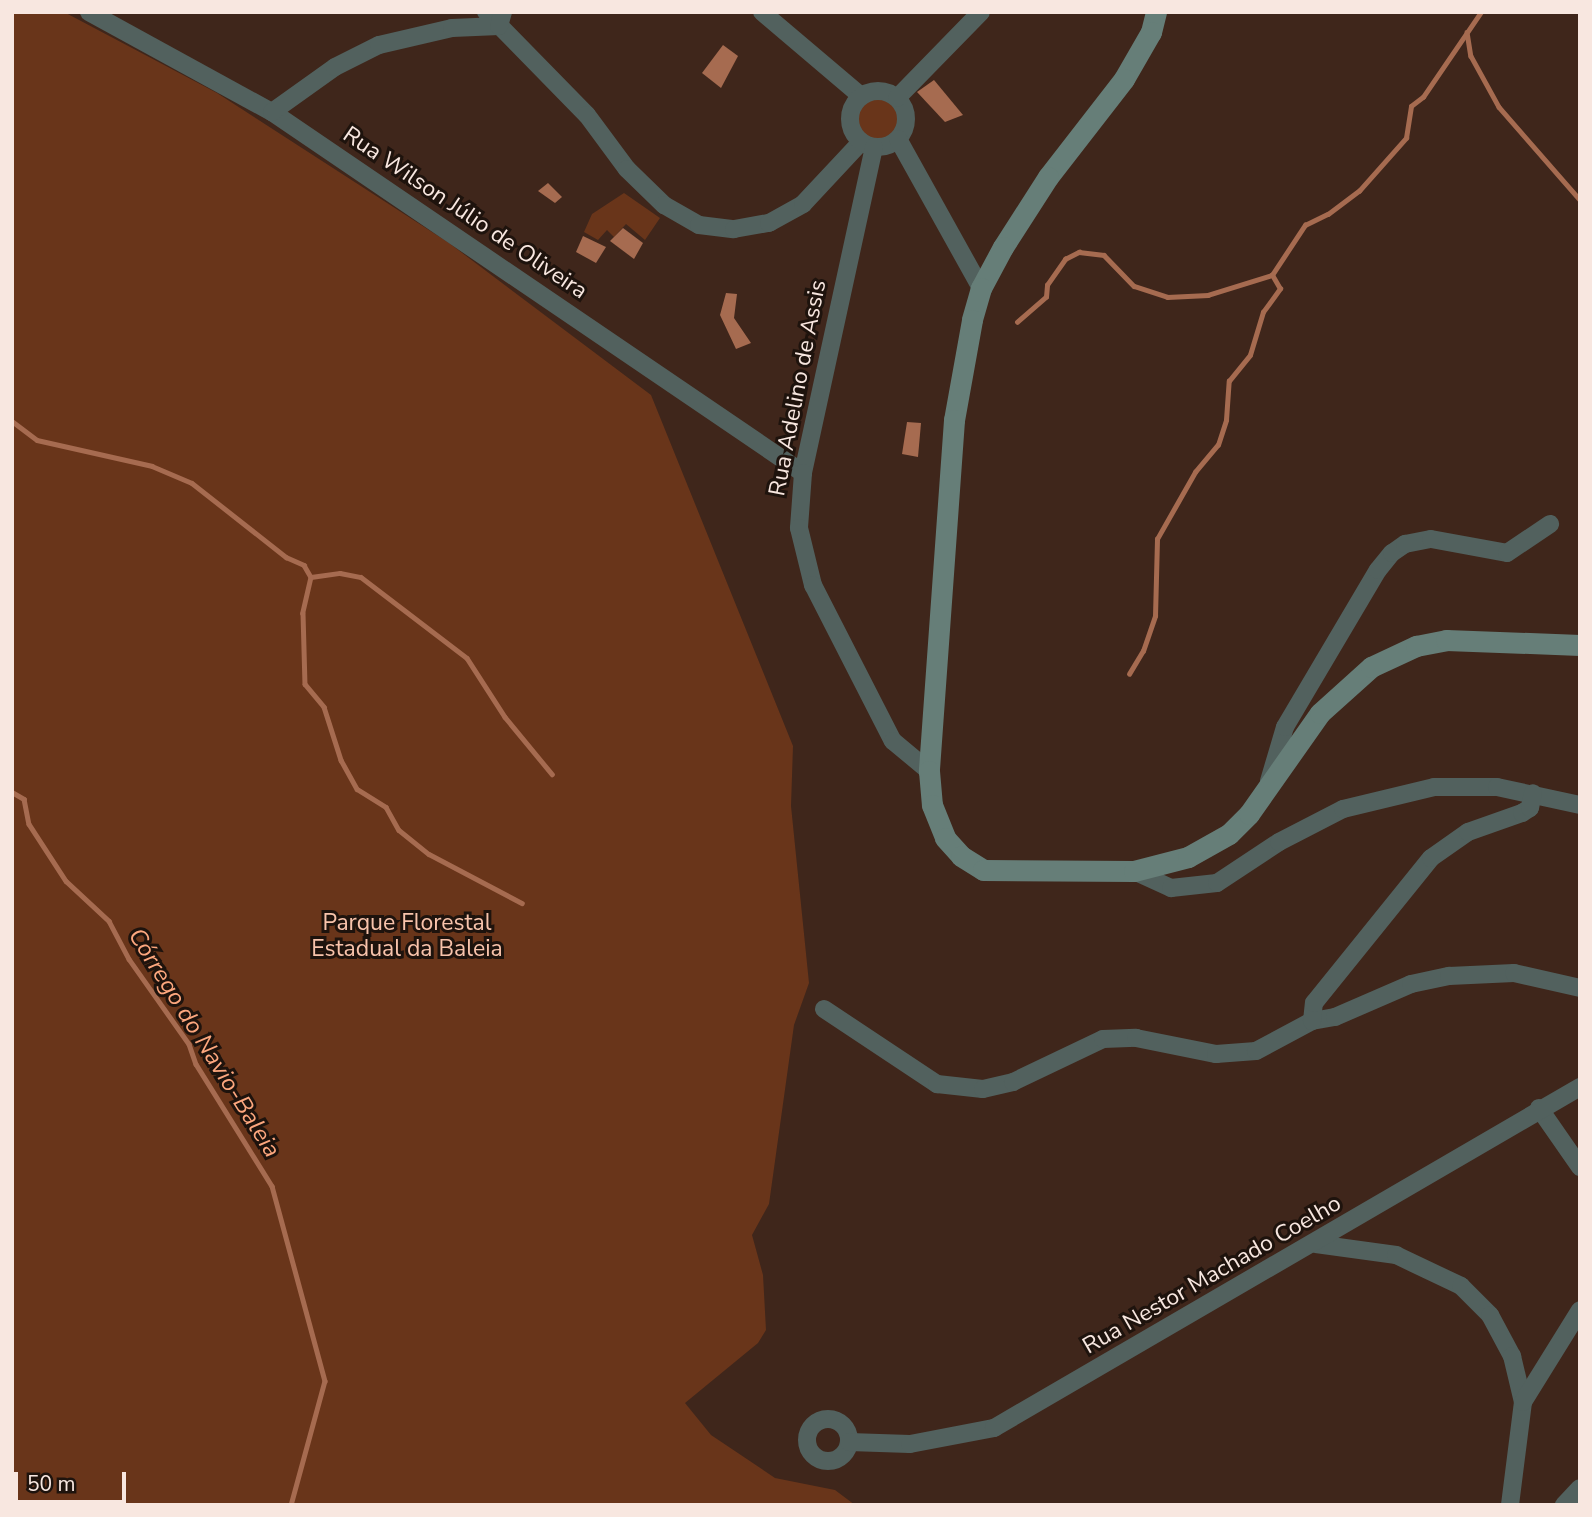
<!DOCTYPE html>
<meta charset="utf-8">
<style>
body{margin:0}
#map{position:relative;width:1592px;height:1517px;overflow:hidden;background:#3f261b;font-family:"Nunito Sans",sans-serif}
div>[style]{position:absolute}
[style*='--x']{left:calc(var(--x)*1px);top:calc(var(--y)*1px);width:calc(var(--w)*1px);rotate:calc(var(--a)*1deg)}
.green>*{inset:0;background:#69351a}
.round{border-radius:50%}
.water>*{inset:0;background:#a66b50}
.stream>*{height:4.5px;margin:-2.25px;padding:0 2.25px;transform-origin:2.25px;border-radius:2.25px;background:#a66b50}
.street>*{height:18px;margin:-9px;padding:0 9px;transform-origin:9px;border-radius:9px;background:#52615e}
.street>.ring{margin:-9px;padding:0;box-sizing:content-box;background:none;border:18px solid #52615e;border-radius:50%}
.secondary>*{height:21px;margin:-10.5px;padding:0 10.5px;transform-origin:10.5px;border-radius:10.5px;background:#667e78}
span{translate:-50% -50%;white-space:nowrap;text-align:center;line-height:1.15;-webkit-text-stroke:6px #1e130d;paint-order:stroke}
.street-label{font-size:23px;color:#f8e7e0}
.park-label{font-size:23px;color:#f8c3ab}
.water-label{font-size:24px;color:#fda77e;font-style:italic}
.frame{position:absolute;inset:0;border:14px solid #f8e7e0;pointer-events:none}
.scale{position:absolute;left:14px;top:1472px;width:112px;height:32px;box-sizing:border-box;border:4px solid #f8e7e0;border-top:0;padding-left:9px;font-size:21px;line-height:24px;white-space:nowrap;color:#f8e7e0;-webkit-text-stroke:5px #1e130d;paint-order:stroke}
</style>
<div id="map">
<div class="green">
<div style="clip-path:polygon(12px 12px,64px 12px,217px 93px,449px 243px,651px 395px,793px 746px,791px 806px,809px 983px,794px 1025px,769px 1204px,752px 1235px,763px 1275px,766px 1330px,758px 1343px,685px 1403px,711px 1435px,775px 1478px,835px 1490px,855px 1505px,12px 1505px)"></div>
<div class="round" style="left:852px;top:92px;width:52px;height:52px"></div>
<div style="clip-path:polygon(624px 193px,660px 218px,645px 240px,626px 224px,614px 237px,607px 230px,598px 240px,584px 232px,592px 214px)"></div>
</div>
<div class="water">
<div style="clip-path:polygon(723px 45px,738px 56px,721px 88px,702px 73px)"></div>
<div style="clip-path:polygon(934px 80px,963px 115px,945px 122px,917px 92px)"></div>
<div style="clip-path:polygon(548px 183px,562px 197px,555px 203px,538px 191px)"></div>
<div style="clip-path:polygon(623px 228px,643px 243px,634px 259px,610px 241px)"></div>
<div style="clip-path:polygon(583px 236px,606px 247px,596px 263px,576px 252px)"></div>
<div style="clip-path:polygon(726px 293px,737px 294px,734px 318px,751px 343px,736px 349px,720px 315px)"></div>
<div style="clip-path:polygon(907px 422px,921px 423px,918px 457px,902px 454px)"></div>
</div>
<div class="stream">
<div style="--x:1467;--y:32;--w:24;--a:81"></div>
<div style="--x:1471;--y:56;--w:58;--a:61.2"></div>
<div style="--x:1499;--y:107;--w:123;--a:48.9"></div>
<div style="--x:1017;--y:322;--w:38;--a:-41"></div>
<div style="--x:1046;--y:297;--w:12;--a:-85"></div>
<div style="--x:1047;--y:285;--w:32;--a:-55"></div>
<div style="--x:1065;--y:259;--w:16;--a:-27"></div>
<div style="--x:1079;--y:252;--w:25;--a:7"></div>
<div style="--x:1104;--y:255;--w:43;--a:45.9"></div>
<div style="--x:1134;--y:286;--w:35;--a:18"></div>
<div style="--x:1167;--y:297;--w:41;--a:-2.8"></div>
<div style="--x:1208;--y:295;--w:67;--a:-17.4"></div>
<div style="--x:1272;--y:275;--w:60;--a:-56.6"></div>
<div style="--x:1305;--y:225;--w:25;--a:-26"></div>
<div style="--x:1328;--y:214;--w:39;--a:-37"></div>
<div style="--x:1359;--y:191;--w:71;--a:-48.4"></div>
<div style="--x:1406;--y:138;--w:32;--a:-81"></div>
<div style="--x:1411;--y:106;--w:15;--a:-37"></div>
<div style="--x:1423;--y:97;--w:103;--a:-55.7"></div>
<div style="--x:12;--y:421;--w:31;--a:37"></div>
<div style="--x:37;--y:440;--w:118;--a:12.7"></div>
<div style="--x:152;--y:466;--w:43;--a:23"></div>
<div style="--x:192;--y:483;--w:120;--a:38.2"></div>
<div style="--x:286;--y:557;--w:20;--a:24"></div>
<div style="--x:304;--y:565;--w:14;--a:60"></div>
<div style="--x:311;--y:577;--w:29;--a:-8"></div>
<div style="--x:340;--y:573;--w:21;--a:11"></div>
<div style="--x:361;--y:577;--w:133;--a:37.4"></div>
<div style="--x:467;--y:658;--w:70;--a:57.2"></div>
<div style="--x:505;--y:717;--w:74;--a:50.5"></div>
<div style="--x:311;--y:577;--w:37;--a:103"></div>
<div style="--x:303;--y:613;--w:71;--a:88.4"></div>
<div style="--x:305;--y:684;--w:30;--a:50"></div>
<div style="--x:324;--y:707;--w:56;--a:72.2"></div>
<div style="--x:341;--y:760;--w:33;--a:61"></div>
<div style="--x:357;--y:789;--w:34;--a:32"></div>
<div style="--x:386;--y:807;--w:26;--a:61"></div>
<div style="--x:399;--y:830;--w:38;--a:39"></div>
<div style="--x:429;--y:854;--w:105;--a:27.8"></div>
<div style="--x:1129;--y:674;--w:27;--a:-59"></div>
<div style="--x:1143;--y:651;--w:37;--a:-71"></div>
<div style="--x:1155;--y:616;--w:77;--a:-88.5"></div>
<div style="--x:1157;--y:539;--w:77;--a:-60.4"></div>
<div style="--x:1195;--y:472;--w:35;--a:-50"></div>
<div style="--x:1218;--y:445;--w:26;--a:-72"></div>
<div style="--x:1226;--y:420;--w:39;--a:-86"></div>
<div style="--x:1229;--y:381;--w:33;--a:-51"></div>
<div style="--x:1250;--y:355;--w:45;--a:-73.2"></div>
<div style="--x:1263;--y:312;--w:29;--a:-54"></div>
<div style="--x:1280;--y:289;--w:16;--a:-120"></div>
<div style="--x:12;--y:792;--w:14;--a:30"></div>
<div style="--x:24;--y:799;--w:25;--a:79"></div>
<div style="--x:29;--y:824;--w:68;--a:57"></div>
<div style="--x:66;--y:881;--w:59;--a:42.9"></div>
<div style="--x:109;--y:921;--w:43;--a:62.2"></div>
<div style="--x:129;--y:959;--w:104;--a:54.8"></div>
<div style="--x:189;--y:1044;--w:21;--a:71"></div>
<div style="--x:196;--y:1064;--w:144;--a:58.1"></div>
<div style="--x:272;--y:1186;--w:202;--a:74.8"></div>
<div style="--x:325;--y:1381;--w:129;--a:105.3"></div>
</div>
<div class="street">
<div style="--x:89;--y:12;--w:209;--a:28.7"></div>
<div style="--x:272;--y:112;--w:642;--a:34.21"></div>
<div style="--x:486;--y:12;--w:144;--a:45.6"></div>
<div style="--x:587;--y:115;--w:67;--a:53.5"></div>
<div style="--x:627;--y:169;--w:52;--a:44.2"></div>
<div style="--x:664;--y:205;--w:40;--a:29.7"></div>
<div style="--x:699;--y:225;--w:35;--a:7"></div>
<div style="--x:734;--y:229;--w:36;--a:-10"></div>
<div style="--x:769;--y:223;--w:39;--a:-29"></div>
<div style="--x:803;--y:204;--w:85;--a:-46.9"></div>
<div style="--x:762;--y:12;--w:130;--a:40.3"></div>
<div class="ring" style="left:850px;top:91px;width:38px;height:38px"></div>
<div style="--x:897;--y:98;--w:120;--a:-45.7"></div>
<div style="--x:272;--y:112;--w:77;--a:-35.5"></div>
<div style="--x:335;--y:67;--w:49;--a:-26.6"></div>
<div style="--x:379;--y:45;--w:75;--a:-13.1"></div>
<div style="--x:452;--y:28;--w:47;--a:-2.4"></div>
<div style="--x:499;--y:26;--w:15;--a:-74"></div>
<div style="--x:898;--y:139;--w:171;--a:60.9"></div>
<div style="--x:874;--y:147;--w:334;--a:102.3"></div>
<div style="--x:803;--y:473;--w:55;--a:94.2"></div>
<div style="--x:799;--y:528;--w:59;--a:76.2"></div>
<div style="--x:813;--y:585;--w:175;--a:62.9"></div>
<div style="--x:893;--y:741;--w:47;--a:39.8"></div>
<div style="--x:1269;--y:781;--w:56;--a:-73.5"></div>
<div style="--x:1285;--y:727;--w:182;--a:-59.4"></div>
<div style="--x:1378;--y:570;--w:22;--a:-51"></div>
<div style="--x:1392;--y:553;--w:16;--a:-35"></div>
<div style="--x:1405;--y:544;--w:26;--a:-11"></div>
<div style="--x:1431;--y:539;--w:77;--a:10.4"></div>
<div style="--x:1507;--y:553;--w:52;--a:-34"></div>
<div style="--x:1134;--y:871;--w:41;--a:24.7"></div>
<div style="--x:1171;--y:888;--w:46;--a:-6.2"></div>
<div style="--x:1217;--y:883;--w:74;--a:-33.5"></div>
<div style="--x:1279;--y:842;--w:72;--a:-27.3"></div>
<div style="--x:1343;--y:809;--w:94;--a:-13.6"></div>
<div style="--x:1434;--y:787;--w:63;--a:0"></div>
<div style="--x:1497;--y:787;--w:85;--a:12.2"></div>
<div style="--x:824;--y:1009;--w:136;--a:33.6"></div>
<div style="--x:937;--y:1084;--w:46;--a:6.2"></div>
<div style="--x:983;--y:1089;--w:31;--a:-13"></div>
<div style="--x:1013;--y:1082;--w:100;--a:-25.5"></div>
<div style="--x:1103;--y:1039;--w:33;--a:-2"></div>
<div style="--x:1136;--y:1038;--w:82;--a:11.3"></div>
<div style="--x:1216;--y:1054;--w:40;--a:-4.3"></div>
<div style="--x:1256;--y:1051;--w:64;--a:-28.2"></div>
<div style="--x:1312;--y:1021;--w:23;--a:-10"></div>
<div style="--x:1335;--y:1017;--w:83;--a:-23.5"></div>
<div style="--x:1411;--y:984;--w:39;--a:-12"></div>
<div style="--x:1449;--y:976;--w:65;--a:-2.6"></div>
<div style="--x:1514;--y:973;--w:68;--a:12.8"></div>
<div style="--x:1312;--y:1021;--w:18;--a:-84"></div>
<div style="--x:1314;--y:1003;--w:186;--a:-51.1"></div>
<div style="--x:1431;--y:858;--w:45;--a:-35.1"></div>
<div style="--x:1468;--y:832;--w:57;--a:-19.4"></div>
<div style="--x:1522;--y:813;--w:9;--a:-32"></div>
<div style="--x:1530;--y:808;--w:15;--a:-79"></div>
<div style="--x:1539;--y:1108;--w:72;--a:55.2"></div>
<div style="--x:1316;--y:1244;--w:81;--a:7.8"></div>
<div style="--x:1396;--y:1255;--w:72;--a:25.5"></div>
<div style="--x:1461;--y:1286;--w:41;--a:45"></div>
<div style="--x:1490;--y:1315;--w:47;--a:61.8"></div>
<div style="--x:1512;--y:1356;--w:47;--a:76.6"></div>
<div style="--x:1523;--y:1402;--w:104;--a:97.2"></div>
<div style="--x:1523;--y:1402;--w:108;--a:-58.2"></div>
<div class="ring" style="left:807px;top:1419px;width:24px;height:24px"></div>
<div style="--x:849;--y:1442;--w:61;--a:1.9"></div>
<div style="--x:910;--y:1444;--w:86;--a:-10.8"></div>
<div style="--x:994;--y:1428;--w:678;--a:-30.2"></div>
<div style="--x:1564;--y:1505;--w:23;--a:-47"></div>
</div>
<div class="secondary">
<div style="--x:1156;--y:12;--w:21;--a:104"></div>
<div style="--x:1151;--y:32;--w:54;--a:119.9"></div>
<div style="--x:1124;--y:79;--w:124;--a:127.8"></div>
<div style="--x:1048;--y:177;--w:83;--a:122.7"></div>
<div style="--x:1003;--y:247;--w:47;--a:118.2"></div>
<div style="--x:981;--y:288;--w:33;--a:106"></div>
<div style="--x:972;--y:320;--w:102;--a:100.2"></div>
<div style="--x:954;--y:420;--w:352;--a:94.1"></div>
<div style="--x:929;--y:771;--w:34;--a:85"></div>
<div style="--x:932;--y:805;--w:35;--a:68"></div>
<div style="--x:945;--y:838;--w:24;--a:48"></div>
<div style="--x:961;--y:856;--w:26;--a:32"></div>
<div style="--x:983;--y:870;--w:151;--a:0.4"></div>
<div style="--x:1134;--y:871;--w:56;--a:-14.5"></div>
<div style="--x:1188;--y:857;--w:47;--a:-29.3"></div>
<div style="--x:1229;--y:834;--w:28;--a:-45"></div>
<div style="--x:1249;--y:814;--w:123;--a:-54.9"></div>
<div style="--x:1320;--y:713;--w:69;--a:-42"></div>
<div style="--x:1371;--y:667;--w:50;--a:-25"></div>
<div style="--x:1416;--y:646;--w:31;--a:-11"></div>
<div style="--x:1446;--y:640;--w:134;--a:2.1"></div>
</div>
<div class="street-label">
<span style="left:465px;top:213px;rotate:34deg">Rua Wilson Júlio de Oliveira</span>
<span style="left:798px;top:388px;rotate:-79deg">Rua Adelino de Assis</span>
<span style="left:1212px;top:1275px;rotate:-30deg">Rua Nestor Machado Coelho</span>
</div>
<div class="park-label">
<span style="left:407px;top:936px">Parque Florestal<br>Estadual da Baleia</span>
</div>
<div class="water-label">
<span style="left:204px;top:1043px;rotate:58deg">Córrego do Navio-Baleia</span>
</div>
<div class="frame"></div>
<div class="scale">50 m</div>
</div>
